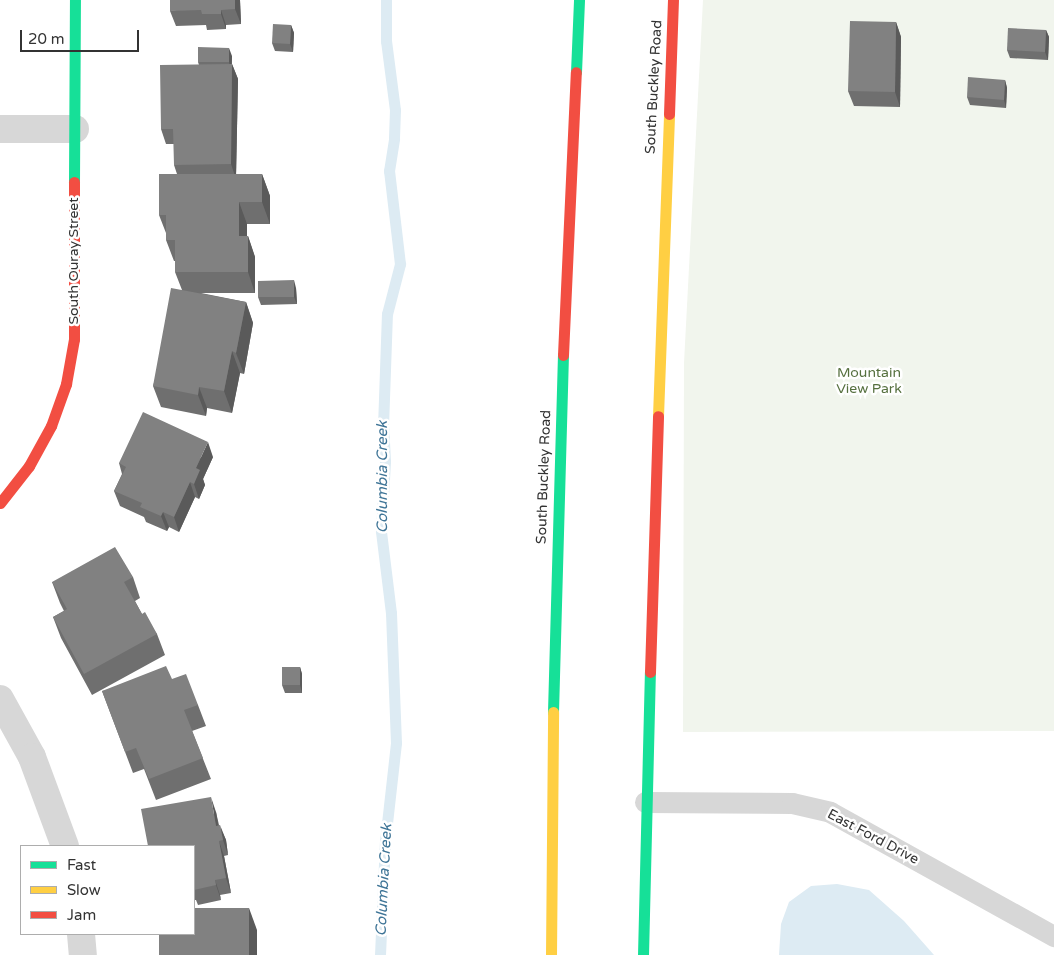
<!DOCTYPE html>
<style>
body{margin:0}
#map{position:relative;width:1054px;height:955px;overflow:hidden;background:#fff;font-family:"Varela Round",sans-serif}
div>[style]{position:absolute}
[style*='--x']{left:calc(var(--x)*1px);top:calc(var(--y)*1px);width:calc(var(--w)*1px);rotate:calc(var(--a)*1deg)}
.green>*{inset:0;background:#f1f5ed}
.water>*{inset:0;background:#ddebf3}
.stream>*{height:11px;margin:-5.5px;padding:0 5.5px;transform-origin:5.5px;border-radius:5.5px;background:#ddebf3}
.lane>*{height:21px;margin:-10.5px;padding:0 10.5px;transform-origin:10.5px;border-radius:10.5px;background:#d7d7d7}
.street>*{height:28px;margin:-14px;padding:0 14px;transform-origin:14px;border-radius:14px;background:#d7d7d7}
.fast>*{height:11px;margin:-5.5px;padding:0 5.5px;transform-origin:5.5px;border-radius:5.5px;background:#16e098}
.slow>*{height:11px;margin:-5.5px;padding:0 5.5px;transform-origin:5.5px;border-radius:5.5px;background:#ffcf43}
.jam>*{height:11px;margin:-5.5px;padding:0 5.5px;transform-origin:5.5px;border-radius:5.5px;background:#f24e42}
.wall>*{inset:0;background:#6f6f6f}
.shaded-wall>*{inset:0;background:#5a5a5a}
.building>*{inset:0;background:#818181}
span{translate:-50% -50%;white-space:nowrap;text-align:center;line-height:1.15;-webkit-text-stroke:5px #fff;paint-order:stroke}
.street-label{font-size:14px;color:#333}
.park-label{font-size:14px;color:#56703f}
.water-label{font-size:15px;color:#3f7597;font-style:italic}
.legend{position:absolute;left:20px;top:845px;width:175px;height:90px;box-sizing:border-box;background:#fff;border:1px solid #adadad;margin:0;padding:6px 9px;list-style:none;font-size:15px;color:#333}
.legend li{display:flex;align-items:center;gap:10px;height:25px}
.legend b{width:25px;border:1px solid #adadad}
.scale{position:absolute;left:20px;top:30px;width:119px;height:22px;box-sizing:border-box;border:2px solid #333;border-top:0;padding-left:6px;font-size:15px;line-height:18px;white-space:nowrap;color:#333;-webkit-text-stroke:4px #fff;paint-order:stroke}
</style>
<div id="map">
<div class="green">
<div style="clip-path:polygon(703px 0,1054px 0,1054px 731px,683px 732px,684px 363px)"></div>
</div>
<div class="water">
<div style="clip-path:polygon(837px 884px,869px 890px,904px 921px,934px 955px,779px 955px,781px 924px,789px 902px,811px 886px)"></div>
</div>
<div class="stream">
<div style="--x:380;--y:955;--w:114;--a:-87.5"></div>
<div style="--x:385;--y:841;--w:99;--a:-83.6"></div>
<div style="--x:396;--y:743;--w:130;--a:-92.2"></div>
<div style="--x:391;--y:613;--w:83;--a:-97"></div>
<div style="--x:381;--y:531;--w:70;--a:-86.7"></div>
<div style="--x:385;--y:461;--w:34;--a:-93"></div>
<div style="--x:383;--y:427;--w:113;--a:-88"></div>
<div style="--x:387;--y:314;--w:52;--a:-75.4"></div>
<div style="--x:400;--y:264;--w:94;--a:-96.7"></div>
<div style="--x:389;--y:171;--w:33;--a:-81"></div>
<div style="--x:394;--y:138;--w:28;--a:-88"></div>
<div style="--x:395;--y:110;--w:70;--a:-97.4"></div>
<div style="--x:386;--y:41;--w:41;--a:-90"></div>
</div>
<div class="lane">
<div style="--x:645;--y:802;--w:147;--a:0.4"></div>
<div style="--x:792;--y:803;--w:39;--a:13"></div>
<div style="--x:830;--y:812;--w:256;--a:29"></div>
</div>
<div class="street">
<div style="--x:0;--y:129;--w:75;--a:0"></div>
<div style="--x:0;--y:699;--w:66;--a:61.1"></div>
<div style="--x:32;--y:757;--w:95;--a:69.7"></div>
<div style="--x:81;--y:934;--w:21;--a:85"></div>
</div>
<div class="fast">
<div style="--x:576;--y:72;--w:72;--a:-87.6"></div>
<div style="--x:74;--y:182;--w:182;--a:-89.7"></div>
<div style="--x:553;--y:712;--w:357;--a:-88.4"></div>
<div style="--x:643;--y:955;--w:283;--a:-88.6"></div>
</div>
<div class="slow">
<div style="--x:658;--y:416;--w:302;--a:-87.9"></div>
<div style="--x:551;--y:955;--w:243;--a:-89.5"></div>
</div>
<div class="jam">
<div style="--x:669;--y:114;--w:114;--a:-88"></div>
<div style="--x:563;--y:355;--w:283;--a:-87.4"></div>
<div style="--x:0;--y:503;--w:47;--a:-51.9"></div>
<div style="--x:29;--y:466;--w:46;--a:-61.2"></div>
<div style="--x:51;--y:426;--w:45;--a:-70.3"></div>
<div style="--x:66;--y:384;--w:46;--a:-79.9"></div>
<div style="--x:74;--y:339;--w:157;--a:-90"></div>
<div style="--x:650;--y:672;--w:256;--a:-88.2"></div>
</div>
<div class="wall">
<div style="clip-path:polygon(240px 0,241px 24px,226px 25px,226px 29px,207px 30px,206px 25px,176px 26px,170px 11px)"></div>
<div style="clip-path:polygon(896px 22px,901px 37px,900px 107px,854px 106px,848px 91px)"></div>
<div style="clip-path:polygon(291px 25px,294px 33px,293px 52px,275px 51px,272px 43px)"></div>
<div style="clip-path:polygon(1046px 30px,1049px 37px,1048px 60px,1010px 58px,1007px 50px)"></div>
<div style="clip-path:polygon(232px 56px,232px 64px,238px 79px,236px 174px,262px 174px,270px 196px,270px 224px,247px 224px,247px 236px,248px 236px,255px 257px,255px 293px,201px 293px,246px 302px,253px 323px,244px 374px,240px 373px,232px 413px,207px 408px,206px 416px,161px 407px,153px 386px,182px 290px,175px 272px,175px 261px,174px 261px,166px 240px,166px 233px,159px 215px,177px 174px,174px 165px,174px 144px,166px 144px,161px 129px,199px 65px,198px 62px)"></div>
<div style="clip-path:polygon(1005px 80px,1007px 88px,1006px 108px,970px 105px,967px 97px)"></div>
<div style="clip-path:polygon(296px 288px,297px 304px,261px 305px,258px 297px)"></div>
<div style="clip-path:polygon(213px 457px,203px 479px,205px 485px,199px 499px,195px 497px,179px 532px,169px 527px,167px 531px,146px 522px,144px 517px,120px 506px,114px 491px,122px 474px,119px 463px)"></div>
<div style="clip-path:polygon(133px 577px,140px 598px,135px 601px,142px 614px,157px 634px,165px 655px,92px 695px,61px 638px,53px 617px,64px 611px,60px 603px,52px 582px)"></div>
<div style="clip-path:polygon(300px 667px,302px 674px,302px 693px,285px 693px,282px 685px)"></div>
<div style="clip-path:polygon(172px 679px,198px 705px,206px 726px,192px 731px,211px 779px,156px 800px,144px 769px,133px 773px,102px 691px)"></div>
<div style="clip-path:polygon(216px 812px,219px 825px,226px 840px,228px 855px,224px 856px,231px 893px,220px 895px,221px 900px,198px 905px,196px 900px,194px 900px,194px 846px)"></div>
</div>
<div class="shaded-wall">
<div style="clip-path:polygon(235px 0,240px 0,241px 24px,235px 9px)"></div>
<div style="clip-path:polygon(221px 10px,226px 25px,226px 29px,221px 14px)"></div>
<div style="clip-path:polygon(896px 22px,901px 37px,900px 107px,895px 92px)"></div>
<div style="clip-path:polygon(291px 25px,294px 33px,293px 52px,290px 44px)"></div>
<div style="clip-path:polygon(1046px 30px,1049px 37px,1048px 60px,1045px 52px)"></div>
<div style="clip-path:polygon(229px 48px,232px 56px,231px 70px,229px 62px)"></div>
<div style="clip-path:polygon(232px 64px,238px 79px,236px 179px,231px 164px)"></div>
<div style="clip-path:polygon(1005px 80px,1007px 88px,1006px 108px,1004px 100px)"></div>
<div style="clip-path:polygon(262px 174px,270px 196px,270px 224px,262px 202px)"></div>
<div style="clip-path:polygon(239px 202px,247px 224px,247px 257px,239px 236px)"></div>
<div style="clip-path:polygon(248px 236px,255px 257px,255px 293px,248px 272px)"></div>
<div style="clip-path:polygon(294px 280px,296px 288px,297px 304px,294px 297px)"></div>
<div style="clip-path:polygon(246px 302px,253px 323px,244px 374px,236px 353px)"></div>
<div style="clip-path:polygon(232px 351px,240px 373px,232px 413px,224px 391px)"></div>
<div style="clip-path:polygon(199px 387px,207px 408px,206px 416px,198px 395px)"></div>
<div style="clip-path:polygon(208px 442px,213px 457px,203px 479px,205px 485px,199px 499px,194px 484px,196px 468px)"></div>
<div style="clip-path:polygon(190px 482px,195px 497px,179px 532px,174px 517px)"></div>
<div style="clip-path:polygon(163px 512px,169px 527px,167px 531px,161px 516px)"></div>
<div style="clip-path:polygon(300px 667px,302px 674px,302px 693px,300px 685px)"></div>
<div style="clip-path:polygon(211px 797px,216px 812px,221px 841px,216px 826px)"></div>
<div style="clip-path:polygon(220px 825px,226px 840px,228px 855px,223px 840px)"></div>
<div style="clip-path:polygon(219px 841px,224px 856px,231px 893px,226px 878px)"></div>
<div style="clip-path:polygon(215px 880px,220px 895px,221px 900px,216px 885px)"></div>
<div style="clip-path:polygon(249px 908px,257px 930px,257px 955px,249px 955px)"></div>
</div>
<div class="building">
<div style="clip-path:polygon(170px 0,235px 0,235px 9px,221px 10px,221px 14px,202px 14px,201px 10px,170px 11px)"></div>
<div style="clip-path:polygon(850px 21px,896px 22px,895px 92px,848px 91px)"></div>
<div style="clip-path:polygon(273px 24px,291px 25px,290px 44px,272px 43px)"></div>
<div style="clip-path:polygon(1008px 28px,1046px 30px,1045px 52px,1007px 50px)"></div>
<div style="clip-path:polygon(198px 47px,229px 48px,229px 62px,198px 62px)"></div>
<div style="clip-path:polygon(232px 64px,231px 164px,174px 165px,173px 129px,161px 129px,160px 65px)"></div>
<div style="clip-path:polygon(968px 77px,1005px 80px,1004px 100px,967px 97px)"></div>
<div style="clip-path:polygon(159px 174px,262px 174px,262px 202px,239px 202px,239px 236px,248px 236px,248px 272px,175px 272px,175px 240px,166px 240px,166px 215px,159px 215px)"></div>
<div style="clip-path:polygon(294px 280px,294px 297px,258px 297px,258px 281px)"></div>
<div style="clip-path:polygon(171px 288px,246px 302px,236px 353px,232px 351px,224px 391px,199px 387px,198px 395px,153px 386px)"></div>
<div style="clip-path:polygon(143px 412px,208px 442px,196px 468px,200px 470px,194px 484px,190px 482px,174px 517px,163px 512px,161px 516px,140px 507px,142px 503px,114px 491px,126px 467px,119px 463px)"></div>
<div style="clip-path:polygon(115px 547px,133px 577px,124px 582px,142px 614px,145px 612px,157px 634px,84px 674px,53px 617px,67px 609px,52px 582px)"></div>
<div style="clip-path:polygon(166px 666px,172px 679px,186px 674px,198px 705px,184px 710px,203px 758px,149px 779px,136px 748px,125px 752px,102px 691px)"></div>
<div style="clip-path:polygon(282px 667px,300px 667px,300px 685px,282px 685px)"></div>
<div style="clip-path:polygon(211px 797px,216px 826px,220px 825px,223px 840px,219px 841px,226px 878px,215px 880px,216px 885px,194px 890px,194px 846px,148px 846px,141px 809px)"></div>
<div style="clip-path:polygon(194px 908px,249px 908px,249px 955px,159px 955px,159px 934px,194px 934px)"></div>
</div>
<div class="street-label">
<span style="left:654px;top:87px;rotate:-87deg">South Buckley Road</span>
<span style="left:74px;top:261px;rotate:-90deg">South Ouray Street</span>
<span style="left:544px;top:477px;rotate:-88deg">South Buckley Road</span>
<span style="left:873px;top:837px;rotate:28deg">East Ford Drive</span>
</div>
<div class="park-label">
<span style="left:869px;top:381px">Mountain<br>View Park</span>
</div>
<div class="water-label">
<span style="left:383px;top:477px;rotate:-90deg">Columbia Creek</span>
<span style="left:384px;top:880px;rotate:-87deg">Columbia Creek</span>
</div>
<ul class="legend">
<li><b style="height:6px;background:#16e098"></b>Fast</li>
<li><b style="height:6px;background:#ffcf43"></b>Slow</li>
<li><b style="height:6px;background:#f24e42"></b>Jam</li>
</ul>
<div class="scale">20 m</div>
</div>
